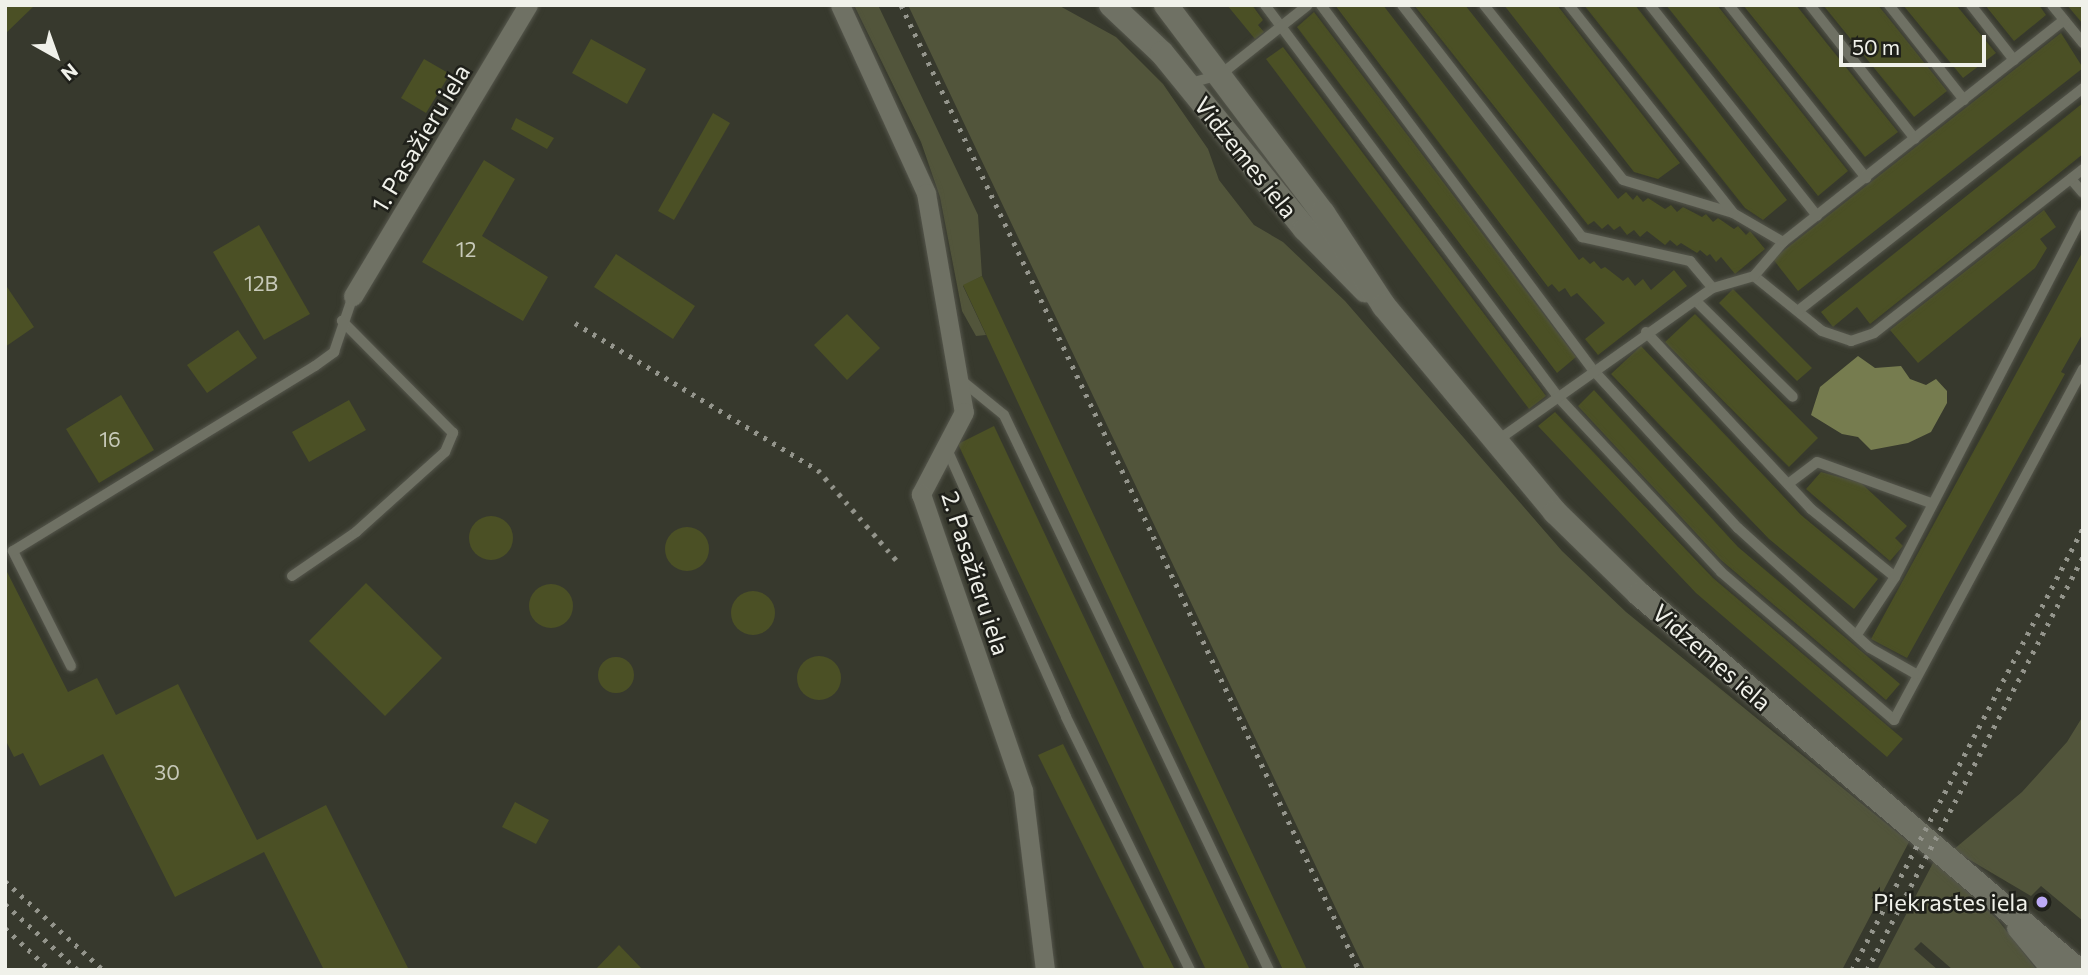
<!DOCTYPE html>
<meta charset="utf-8">
<style>
body{margin:0}
#map{position:relative;width:2088px;height:975px;overflow:hidden;background:#37392d;font-family:Commissioner,sans-serif}
div>[style]{position:absolute}
[style*='--x']{left:calc(var(--x)*1px);top:calc(var(--y)*1px);width:calc(var(--w)*1px);rotate:calc(var(--a)*1deg)}
.green>*{inset:0;background:#52553b}
.water>*{inset:0;background:#767c4f}
.building>*{inset:0;background:#4b5025}
.round{border-radius:50%}
.roads{filter:drop-shadow(0 0 2px #55564c) drop-shadow(0 0 2px #55564c)}
.service>*{height:10px;margin:-5px;padding:0 5px;transform-origin:5px;border-radius:5px;background:#6f7164}
.minor>*{height:19px;margin:-9.5px;padding:0 9.5px;transform-origin:9.5px;border-radius:9.5px;background:#6f7164}
.tertiary>*{height:24px;margin:-12px;padding:0 12px;transform-origin:12px;border-radius:12px;background:#6f7164}
.rail>*{height:5px;margin-top:-2.5px;transform-origin:0;background:repeating-linear-gradient(90deg,#94958c 0 3.5px,transparent 0 10.5px)}
.dots>*{width:19px;height:19px;translate:-50% -50%;box-sizing:border-box;border:4px solid #1f201a;border-radius:50%}
span{translate:-50% -50%;white-space:nowrap;text-align:center;line-height:1.15;-webkit-text-stroke:5px #1f201a;paint-order:stroke}
.number-label{font-size:21px;color:#c7c9b9}
.number-label span{-webkit-text-stroke-width:0}
.street-label{font-size:24px;color:#f0f1ea}
.poi-label{font-size:24px;color:#f0f1ea}
.right{translate:-100% -50%;text-align:right}
.frame{position:absolute;inset:0;border:7px solid #f0f1ea;pointer-events:none}
.north{position:absolute;left:21px;top:21px;width:70px;height:70px;-webkit-text-stroke:5px #1f201a;paint-order:stroke;rotate:140deg;font-size:19px;font-weight:700;line-height:28px;text-align:center;color:#f0f1ea}
.north::after{content:'';display:block;margin:auto;width:24px;height:32px;background:#f0f1ea;clip-path:polygon(50% 0,100% 100%,50% 72%,0 100%)}
.scale{position:absolute;left:1839px;top:35px;width:147px;height:32px;box-sizing:border-box;border:4px solid #f0f1ea;border-top:0;padding-left:9px;font-size:21px;line-height:24px;white-space:nowrap;color:#f0f1ea;-webkit-text-stroke:5px #1f201a;paint-order:stroke}
</style>
<div id="map">
<div class="green">
<div style="clip-path:polygon(854px 5px,878px 5px,978px 215px,982px 276px,963px 286px,986px 335px,976px 336px,962px 311px,940px 197px,921px 142px)"></div>
<div style="clip-path:polygon(908px 5px,1058px 5px,1116px 37px,1163px 84px,1208px 149px,1219px 180px,1254px 225px,1283px 242px,1345px 301px,1562px 551px,1626px 612px,1909px 842px,1842px 970px,1365px 970px)"></div>
<div style="clip-path:polygon(2083px 716px,2083px 921px,2041px 886px,2031px 896px,1953px 850px,2022px 792px,2067px 742px)"></div>
<div style="clip-path:polygon(1934px 861px,1997px 919px,2037px 970px,1953px 970px,1921px 942px,1914px 949px,1938px 970px,1877px 970px)"></div>
</div>
<div class="water">
<div style="clip-path:polygon(1858px 356px,1875px 368px,1901px 366px,1910px 379px,1926px 385px,1936px 379px,1947px 391px,1947px 403px,1931px 432px,1908px 443px,1871px 450px,1858px 437px,1842px 434px,1811px 415px,1820px 387px)"></div>
</div>
<div class="building">
<div style="clip-path:polygon(5px 5px,35px 5px,5px 34px)"></div>
<div style="clip-path:polygon(1227px 5px,1252px 5px,1263px 20px,1258px 25px,1264px 32px,1255px 39px)"></div>
<div style="clip-path:polygon(1335px 5px,1383px 5px,1579px 260px,1583px 257px,1590px 264px,1594px 261px,1601px 269px,1605px 267px,1623px 281px,1628px 277px,1635px 286px,1643px 279px,1651px 290px,1674px 270px,1687px 286px,1598px 355px,1585px 339px,1605px 323px,1577px 293px,1571px 297px,1565px 288px,1559px 292px,1552px 284px,1548px 287px)"></div>
<div style="clip-path:polygon(1414px 5px,1465px 5px,1618px 199px,1626px 192px,1633px 200px,1637px 195px,1643px 202px,1648px 198px,1665px 209px,1671px 205px,1677px 212px,1683px 207px,1702px 217px,1706px 214px,1713px 222px,1718px 218px,1734px 229px,1738px 226px,1746px 235px,1750px 231px,1765px 249px,1735px 274px,1721px 257px,1716px 262px,1710px 254px,1707px 256px,1700px 250px,1697px 253px,1681px 243px,1677px 246px,1670px 240px,1665px 245px,1647px 231px,1640px 237px,1634px 230px,1627px 235px,1620px 226px,1614px 230px,1608px 224px,1602px 229px,1594px 221px,1588px 225px)"></div>
<div style="clip-path:polygon(1504px 5px,1557px 5px,1680px 163px,1658px 179px,1634px 172px)"></div>
<div style="clip-path:polygon(1584px 5px,1635px 5px,1787px 200px,1763px 220px,1745px 208px)"></div>
<div style="clip-path:polygon(1666px 5px,1717px 5px,1848px 171px,1818px 196px)"></div>
<div style="clip-path:polygon(1743px 5px,1796px 5px,1898px 132px,1865px 157px)"></div>
<div style="clip-path:polygon(1823px 5px,1878px 5px,1947px 91px,1914px 117px)"></div>
<div style="clip-path:polygon(1903px 5px,1956px 5px,1996px 53px,1963px 78px)"></div>
<div style="clip-path:polygon(1985px 5px,2039px 5px,2046px 15px,2014px 41px)"></div>
<div style="clip-path:polygon(2067px 5px,2083px 5px,2083px 24px)"></div>
<div style="clip-path:polygon(1314px 12px,1576px 357px,1557px 373px,1297px 27px)"></div>
<div style="clip-path:polygon(2061px 33px,2083px 68px,1798px 291px,1773px 259px)"></div>
<div style="clip-path:polygon(591px 39px,646px 69px,627px 104px,572px 73px)"></div>
<div style="clip-path:polygon(1283px 47px,1546px 396px,1529px 409px,1266px 59px)"></div>
<div style="clip-path:polygon(424px 59px,450px 74px,426px 113px,401px 98px)"></div>
<div style="clip-path:polygon(2083px 103px,2083px 154px,1870px 324px,1857px 307px,1833px 327px,1821px 312px)"></div>
<div style="clip-path:polygon(713px 113px,730px 123px,674px 220px,658px 211px)"></div>
<div style="clip-path:polygon(516px 118px,554px 138px,547px 149px,511px 129px)"></div>
<div style="clip-path:polygon(484px 160px,515px 179px,482px 236px,548px 277px,523px 321px,422px 262px)"></div>
<div style="clip-path:polygon(2044px 210px,2056px 227px,2040px 239px,2047px 248px,2035px 268px,1918px 363px,1890px 330px)"></div>
<div style="clip-path:polygon(259px 225px,310px 314px,264px 340px,213px 252px)"></div>
<div style="clip-path:polygon(2083px 251px,2083px 333px,2061px 372px,2065px 374px,1907px 658px,1871px 639px)"></div>
<div style="clip-path:polygon(616px 254px,695px 306px,673px 339px,594px 287px)"></div>
<div style="clip-path:polygon(982px 276px,1111px 552px,1307px 970px,1283px 970px,963px 285px)"></div>
<div style="clip-path:polygon(5px 284px,34px 327px,5px 347px)"></div>
<div style="clip-path:polygon(1733px 289px,1812px 368px,1797px 381px,1719px 303px)"></div>
<div style="clip-path:polygon(847px 314px,880px 348px,847px 380px,814px 345px)"></div>
<div style="clip-path:polygon(1695px 314px,1818px 438px,1789px 467px,1665px 342px)"></div>
<div style="clip-path:polygon(238px 330px,257px 358px,207px 393px,187px 365px)"></div>
<div style="clip-path:polygon(1641px 346px,1801px 515px,1878px 579px,1854px 609px,1769px 539px,1611px 374px)"></div>
<div style="clip-path:polygon(1594px 390px,1738px 547px,1900px 684px,1886px 700px,1721px 560px,1578px 406px)"></div>
<div style="clip-path:polygon(121px 395px,154px 450px,99px 483px,66px 429px)"></div>
<div style="clip-path:polygon(349px 400px,366px 430px,309px 462px,292px 432px)"></div>
<div style="clip-path:polygon(1555px 412px,1713px 578px,1903px 739px,1887px 757px,1696px 593px,1538px 426px)"></div>
<div style="clip-path:polygon(994px 426px,1250px 970px,1206px 970px,958px 444px)"></div>
<div style="clip-path:polygon(1821px 472px,1861px 483px,1907px 526px,1895px 538px,1903px 546px,1890px 561px,1806px 489px)"></div>
<div class="round" style="left:469px;top:516px;width:44px;height:44px"></div>
<div class="round" style="left:665px;top:527px;width:44px;height:44px"></div>
<div style="clip-path:polygon(5px 568px,68px 692px,97px 678px,116px 715px,178px 684px,257px 840px,326px 805px,409px 970px,324px 970px,264px 852px,175px 897px,103px 754px,40px 786px,23px 753px,14px 757px,5px 739px)"></div>
<div style="clip-path:polygon(366px 583px,442px 658px,385px 716px,309px 641px)"></div>
<div class="round" style="left:529px;top:584px;width:44px;height:44px"></div>
<div class="round" style="left:731px;top:591px;width:44px;height:44px"></div>
<div class="round" style="left:797px;top:656px;width:44px;height:44px"></div>
<div class="round" style="left:598px;top:657px;width:36px;height:36px"></div>
<div style="clip-path:polygon(1063px 744px,1175px 970px,1145px 970px,1038px 755px)"></div>
<div style="clip-path:polygon(515px 802px,549px 820px,536px 844px,502px 827px)"></div>
<div style="clip-path:polygon(619px 945px,643px 970px,595px 970px)"></div>
</div>
<div class="roads">
<div class="service">
<div style="--x:1265;--y:5;--w:491;--a:53.2"></div>
<div style="--x:1559;--y:398;--w:238;--a:47"></div>
<div style="--x:1721;--y:572;--w:228;--a:40.5"></div>
<div style="--x:1894;--y:720;--w:399;--a:-61.7"></div>
<div style="--x:1321;--y:5;--w:457;--a:53.3"></div>
<div style="--x:1594;--y:371;--w:213;--a:47.5"></div>
<div style="--x:1738;--y:528;--w:178;--a:42.3"></div>
<div style="--x:1870;--y:648;--w:53;--a:29.5"></div>
<div style="--x:1402;--y:5;--w:294;--a:52.2"></div>
<div style="--x:1582;--y:237;--w:111;--a:12.5"></div>
<div style="--x:1690;--y:261;--w:35;--a:50"></div>
<div style="--x:1484;--y:5;--w:223;--a:51.5"></div>
<div style="--x:1623;--y:180;--w:115;--a:16.7"></div>
<div style="--x:1733;--y:213;--w:58;--a:30.1"></div>
<div style="--x:1569;--y:5;--w:265;--a:51.7"></div>
<div style="--x:1650;--y:5;--w:269;--a:51.6"></div>
<div style="--x:1729;--y:5;--w:221;--a:51.6"></div>
<div style="--x:1810;--y:5;--w:170;--a:51.9"></div>
<div style="--x:1889;--y:5;--w:121;--a:51.7"></div>
<div style="--x:1971;--y:5;--w:70;--a:52"></div>
<div style="--x:2052;--y:5;--w:49;--a:50.8"></div>
<div style="--x:1190;--y:83;--w:31;--a:-15"></div>
<div style="--x:1220;--y:75;--w:112;--a:-38.5"></div>
<div style="--x:2071;--y:179;--w:18;--a:49"></div>
<div style="--x:1754;--y:276;--w:87;--a:39"></div>
<div style="--x:1822;--y:331;--w:31;--a:19"></div>
<div style="--x:1851;--y:341;--w:24;--a:-19"></div>
<div style="--x:1874;--y:333;--w:266;--a:-38.1"></div>
<div style="--x:1696;--y:301;--w:136;--a:44.7"></div>
<div style="--x:1799;--y:310;--w:360;--a:-38"></div>
<div style="--x:1646;--y:332;--w:242;--a:47"></div>
<div style="--x:1811;--y:509;--w:108;--a:39"></div>
<div style="--x:961;--y:380;--w:55;--a:39.1"></div>
<div style="--x:1004;--y:415;--w:615;--a:64.48"></div>
<div style="--x:1498;--y:440;--w:263;--a:-35.3"></div>
<div style="--x:1713;--y:288;--w:43;--a:-16.3"></div>
<div style="--x:1754;--y:276;--w:45;--a:-49.5"></div>
<div style="--x:1783;--y:242;--w:358;--a:-38.3"></div>
<div style="--x:946;--y:447;--w:295;--a:66"></div>
<div style="--x:1066;--y:717;--w:282;--a:63.9"></div>
<div style="--x:1788;--y:484;--w:36;--a:-37"></div>
<div style="--x:1817;--y:462;--w:121;--a:19.8"></div>
<div style="--x:292;--y:576;--w:78;--a:-34.5"></div>
<div style="--x:356;--y:532;--w:120;--a:-42"></div>
<div style="--x:445;--y:452;--w:21;--a:-67"></div>
<div style="--x:453;--y:433;--w:158;--a:-134.7"></div>
<div style="--x:1858;--y:633;--w:67;--a:-56.5"></div>
<div style="--x:1895;--y:577;--w:408;--a:-62.6"></div>
<div style="--x:71;--y:666;--w:129;--a:-116.8"></div>
<div style="--x:13;--y:551;--w:354;--a:-31.5"></div>
<div style="--x:315;--y:366;--w:24;--a:-36"></div>
<div style="--x:334;--y:352;--w:59;--a:-71.3"></div>
</div>
<div class="minor">
<div style="--x:840;--y:5;--w:207;--a:65.4"></div>
<div style="--x:926;--y:193;--w:222;--a:80.2"></div>
<div style="--x:964;--y:412;--w:93;--a:117.7"></div>
<div style="--x:921;--y:494;--w:314;--a:71"></div>
<div style="--x:1023;--y:791;--w:180;--a:83"></div>
<div style="--x:353;--y:296;--w:340;--a:-59"></div>
<div style="--x:2016;--y:928;--w:55;--a:50.2"></div>
</div>
<div class="tertiary">
<div style="--x:1111;--y:5;--w:70;--a:43.3"></div>
<div style="--x:1162;--y:53;--w:227;--a:50.9"></div>
<div style="--x:1305;--y:229;--w:86;--a:45.5"></div>
<div style="--x:1166;--y:5;--w:261;--a:53"></div>
<div style="--x:1323;--y:213;--w:111;--a:56.7"></div>
<div style="--x:1384;--y:306;--w:268;--a:50.3"></div>
<div style="--x:1555;--y:512;--w:117;--a:44.3"></div>
<div style="--x:1639;--y:594;--w:578;--a:40.58"></div>
</div>
</div>
<div class="rail">
<div style="--x:901;--y:5;--w:1068;--a:64.61"></div>
<div style="--x:575;--y:323;--w:284;--a:31.2"></div>
<div style="--x:818;--y:470;--w:122;--a:49"></div>
<div style="--x:5;--y:881;--w:132;--a:42.2"></div>
<div style="--x:5;--y:904;--w:98;--a:42.1"></div>
<div style="--x:5;--y:928;--w:62;--a:43"></div>
<div style="--x:1852;--y:970;--w:498;--a:-62.4"></div>
<div style="--x:1867;--y:970;--w:467;--a:-62.4"></div>
</div>
<div class="dots">
<div style="left:2042px;top:902px;background:#bcaaf6"></div>
</div>
<div class="number-label">
<span style="left:466px;top:249px">12</span>
<span style="left:261px;top:283px">12B</span>
<span style="left:110px;top:439px">16</span>
<span style="left:167px;top:772px">30</span>
</div>
<div class="street-label">
<span style="left:420px;top:138px;rotate:-59deg">1. Pasažieru iela</span>
<span style="left:1246px;top:157px;rotate:51deg">Vidzemes iela</span>
<span style="left:976px;top:573px;rotate:72deg">2. Pasažieru iela</span>
<span style="left:1712px;top:657px;rotate:41deg">Vidzemes iela</span>
</div>
<div class="poi-label">
<span class="right" style="left:2028px;top:902px">Piekrastes iela</span>
</div>
<div class="frame"></div>
<div class="north">N</div>
<div class="scale">50 m</div>
</div>
